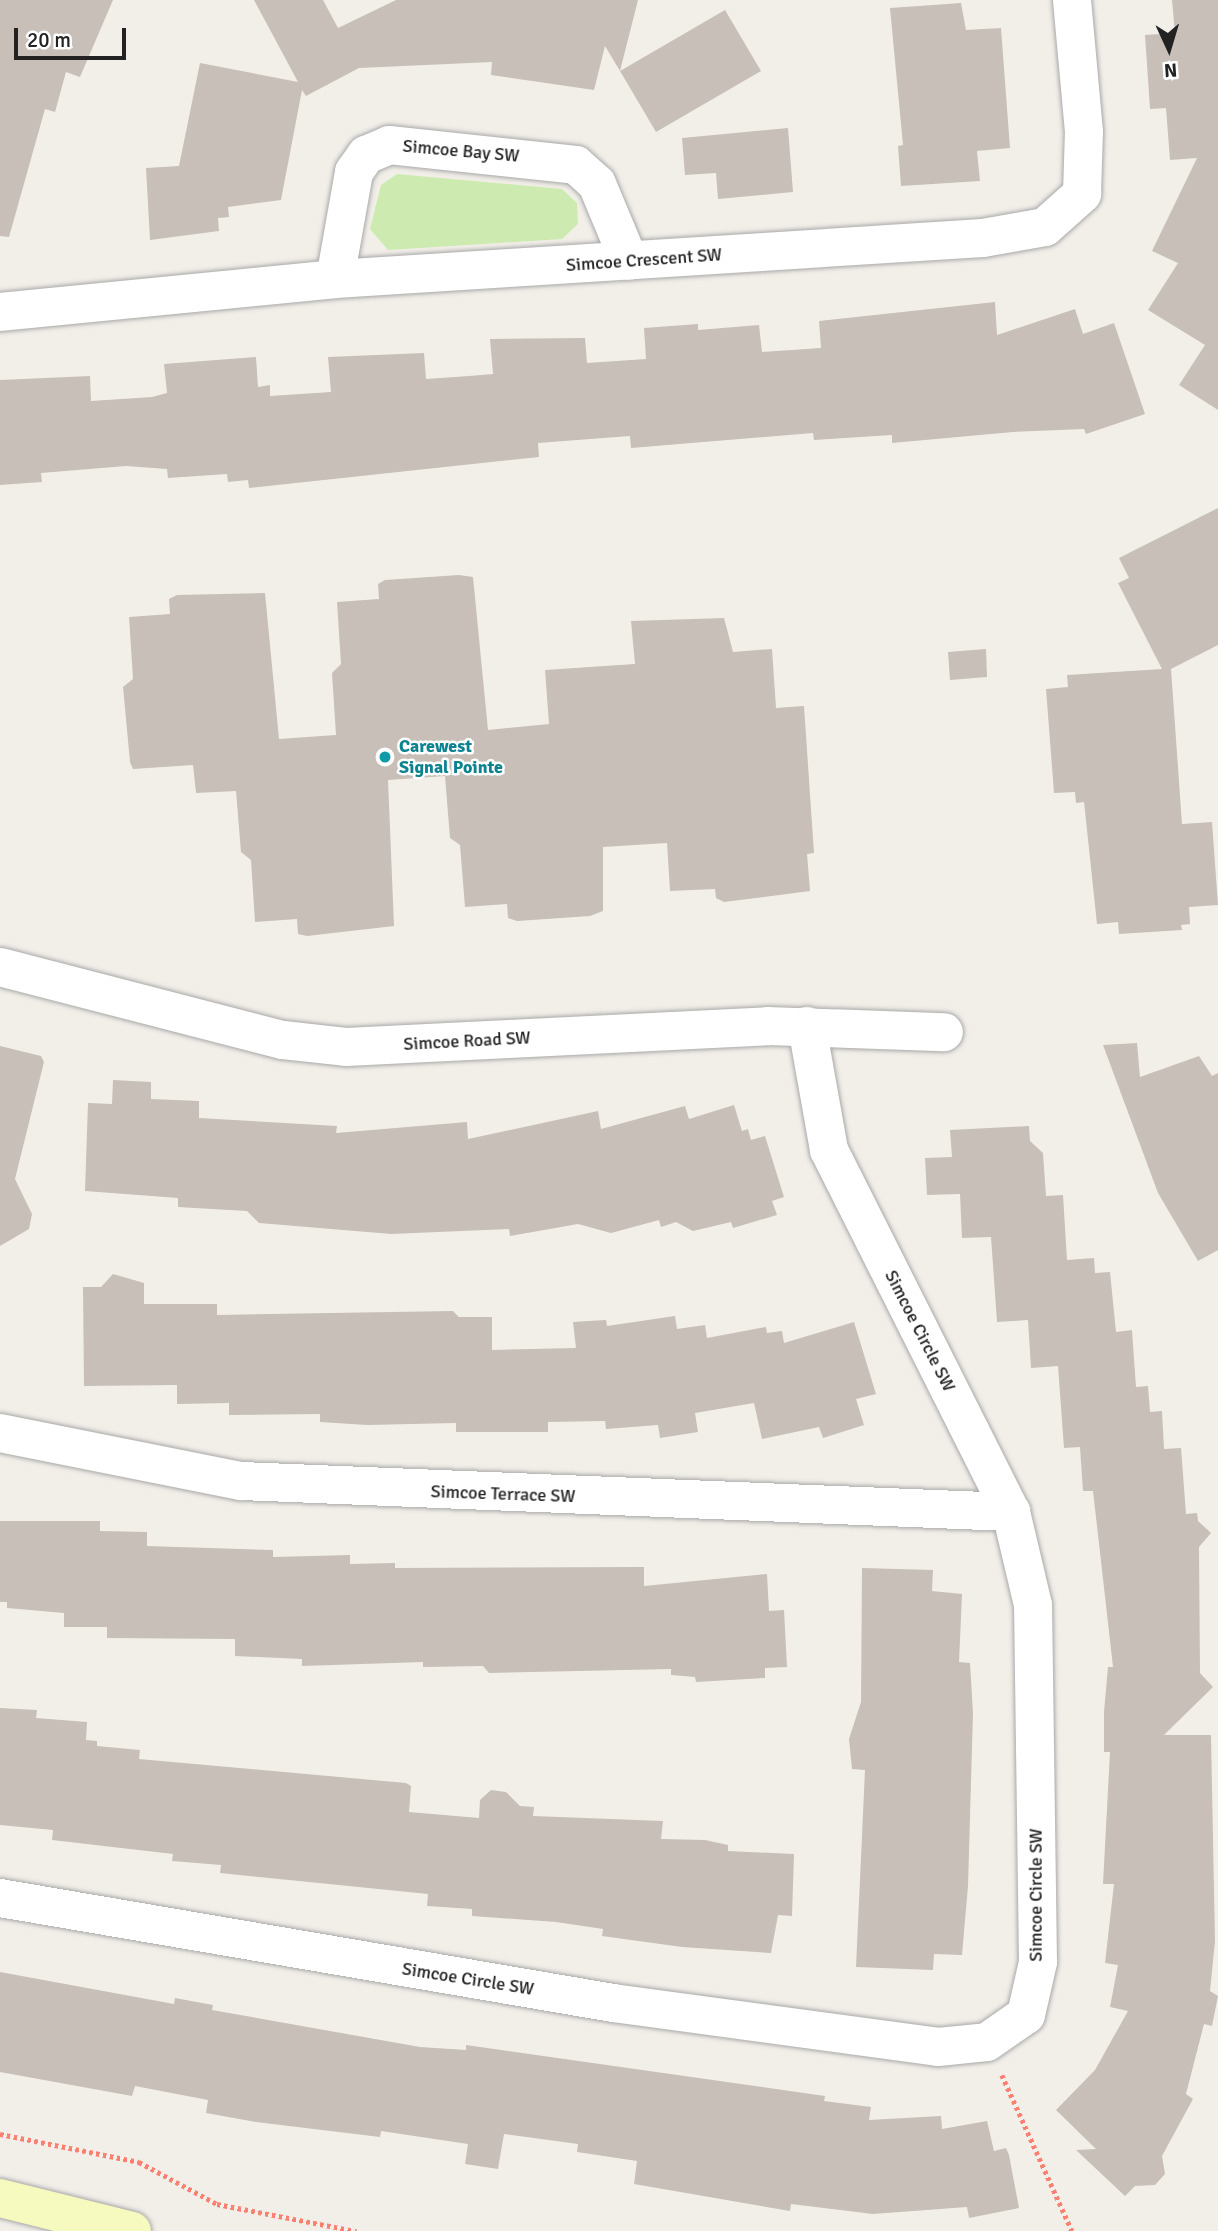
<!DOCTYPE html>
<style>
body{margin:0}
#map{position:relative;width:1218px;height:2231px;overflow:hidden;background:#f2efe9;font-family:Signika,sans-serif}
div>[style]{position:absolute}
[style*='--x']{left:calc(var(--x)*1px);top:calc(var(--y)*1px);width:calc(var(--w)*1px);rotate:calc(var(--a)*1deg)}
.grass>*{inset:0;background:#cdebb0}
.building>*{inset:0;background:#c7bfb8}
.path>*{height:4.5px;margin-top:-2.25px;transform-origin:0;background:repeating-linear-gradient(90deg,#fa8072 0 3.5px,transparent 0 7px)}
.roads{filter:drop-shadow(0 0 2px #a9a9a9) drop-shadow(0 0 2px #a9a9a9)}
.street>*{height:38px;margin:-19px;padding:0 19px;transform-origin:19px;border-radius:19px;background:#fff}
.secondary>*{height:38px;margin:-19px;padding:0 19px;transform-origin:19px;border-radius:19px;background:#f7fabf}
.dots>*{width:19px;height:19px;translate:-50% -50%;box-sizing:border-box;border:4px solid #fff;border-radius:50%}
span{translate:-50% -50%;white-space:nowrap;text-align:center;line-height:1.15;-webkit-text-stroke:5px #fff;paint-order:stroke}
.street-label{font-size:18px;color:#222}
.culture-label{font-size:18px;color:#0d838f;font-weight:700}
.left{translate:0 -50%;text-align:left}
.north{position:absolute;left:1134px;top:14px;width:70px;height:70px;-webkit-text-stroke:5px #fff;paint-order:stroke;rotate:176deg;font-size:19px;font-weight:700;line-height:28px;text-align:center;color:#222}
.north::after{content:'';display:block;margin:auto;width:24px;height:32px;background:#222;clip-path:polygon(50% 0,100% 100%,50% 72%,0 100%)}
.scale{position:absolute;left:14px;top:28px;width:112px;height:32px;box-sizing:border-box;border:4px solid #222;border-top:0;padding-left:9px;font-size:21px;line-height:24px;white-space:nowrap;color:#222;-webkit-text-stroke:5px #fff;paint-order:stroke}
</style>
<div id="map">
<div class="grass">
<div style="clip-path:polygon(397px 174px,562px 189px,577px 203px,578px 224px,562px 239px,388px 250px,370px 229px,381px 185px)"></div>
</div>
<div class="building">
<div style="clip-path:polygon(0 0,113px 0,80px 77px,66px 72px,55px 112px,45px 109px,9px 237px,0 236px)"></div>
<div style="clip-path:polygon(254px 0,323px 0,338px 28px,396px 0,638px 0,620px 71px,605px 46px,594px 90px,491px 75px,492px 62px,359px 68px,306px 96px,302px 90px,281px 200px,228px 207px,229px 217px,218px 218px,219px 231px,150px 240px,146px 168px,179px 166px,200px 63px,298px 82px)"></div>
<div style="clip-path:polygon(1172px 0,1218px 0,1218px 410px,1179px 385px,1205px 345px,1148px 310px,1178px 263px,1152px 251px,1197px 158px,1170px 160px,1166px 108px,1150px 109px,1145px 35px,1175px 33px)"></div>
<div style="clip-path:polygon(961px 3px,966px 30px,1001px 28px,1010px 148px,977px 151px,980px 181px,901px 186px,898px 146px,903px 145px,890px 8px)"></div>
<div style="clip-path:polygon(725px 10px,761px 71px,656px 132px,620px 71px)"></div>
<div style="clip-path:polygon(788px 128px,793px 192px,718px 199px,716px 173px,685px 175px,682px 138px)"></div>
<div style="clip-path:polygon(995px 302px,997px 335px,1075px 309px,1083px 334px,1114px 323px,1145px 414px,1086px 434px,1084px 429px,1013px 432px,892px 443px,892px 435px,814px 440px,813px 433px,631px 448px,630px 436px,538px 443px,539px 457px,249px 488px,248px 480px,228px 482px,227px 474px,168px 478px,167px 469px,126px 466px,41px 473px,42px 482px,0 485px,0 380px,90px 376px,91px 401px,152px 397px,167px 393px,164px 364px,256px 357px,258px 387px,270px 385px,270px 396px,331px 392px,328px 357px,424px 353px,426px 379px,469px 376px,493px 374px,490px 339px,585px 338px,587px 363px,646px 359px,644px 328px,698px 324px,698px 330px,759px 325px,762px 352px,821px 348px,819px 321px)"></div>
<div style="clip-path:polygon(1218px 508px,1218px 645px,1171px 669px,1182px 824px,1212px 822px,1218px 905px,1189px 907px,1190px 924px,1181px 925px,1182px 930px,1119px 934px,1118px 922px,1097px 924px,1084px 802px,1076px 803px,1075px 792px,1054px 793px,1046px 689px,1068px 687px,1067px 675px,1162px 669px,1118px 583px,1129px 578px,1119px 558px)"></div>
<div style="clip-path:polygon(459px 575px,473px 577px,488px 730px,549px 724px,545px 670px,635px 664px,631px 621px,724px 618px,733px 652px,772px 649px,776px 708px,804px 706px,814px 853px,807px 854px,810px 891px,724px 902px,716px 898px,715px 889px,670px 891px,667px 843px,603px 847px,603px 911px,590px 916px,517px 921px,508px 918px,507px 904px,465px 907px,460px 845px,450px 838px,445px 776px,388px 780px,394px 926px,307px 936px,298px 934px,297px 919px,255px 922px,251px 860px,241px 852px,236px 791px,196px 793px,193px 765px,133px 769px,130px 762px,123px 687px,133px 679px,129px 617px,170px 614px,169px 599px,177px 595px,265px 593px,279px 739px,336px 735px,332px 673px,341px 664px,337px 602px,379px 599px,378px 584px,385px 580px)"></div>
<div style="clip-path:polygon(986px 649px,987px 677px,950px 680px,948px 652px)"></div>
<div style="clip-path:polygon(1137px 1043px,1140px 1077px,1199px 1056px,1212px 1076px,1218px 1073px,1218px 1250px,1198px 1261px,1158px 1193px,1103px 1045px)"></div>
<div style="clip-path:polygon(0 1046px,41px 1056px,44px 1062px,15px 1179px,32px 1214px,29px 1229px,0 1246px)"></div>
<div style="clip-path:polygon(113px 1080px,151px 1082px,151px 1099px,199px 1101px,199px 1118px,337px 1126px,336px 1133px,467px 1122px,468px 1139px,598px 1111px,601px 1129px,685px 1106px,689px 1119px,734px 1105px,742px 1131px,748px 1129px,751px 1140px,765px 1136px,784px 1197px,772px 1201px,777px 1215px,733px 1228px,731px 1222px,693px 1231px,676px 1222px,661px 1227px,659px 1220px,611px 1233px,578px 1224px,510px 1236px,509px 1229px,391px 1234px,259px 1223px,247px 1211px,178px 1207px,178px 1198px,85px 1191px,88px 1103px,112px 1104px)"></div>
<div style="clip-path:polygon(1029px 1126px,1030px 1141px,1043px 1153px,1046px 1196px,1063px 1195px,1067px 1260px,1094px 1258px,1095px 1273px,1110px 1272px,1116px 1332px,1132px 1330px,1136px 1387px,1148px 1386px,1150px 1412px,1162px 1411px,1164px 1449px,1181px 1448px,1186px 1514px,1197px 1513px,1198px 1521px,1211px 1533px,1199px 1547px,1200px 1673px,1213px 1687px,1164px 1735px,1211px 1735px,1215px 1941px,1210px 1991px,1218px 1996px,1212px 2026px,1204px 2024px,1186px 2094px,1193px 2099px,1162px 2156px,1165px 2174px,1155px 2185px,1135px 2186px,1125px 2196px,1076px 2150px,1096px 2149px,1056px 2110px,1095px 2070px,1128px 2011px,1110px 2007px,1118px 1965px,1105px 1963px,1114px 1884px,1103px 1884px,1110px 1752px,1104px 1752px,1104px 1712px,1108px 1667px,1113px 1667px,1093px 1491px,1083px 1491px,1080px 1447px,1064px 1448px,1058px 1366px,1031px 1368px,1028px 1320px,997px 1322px,991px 1237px,962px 1238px,960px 1194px,927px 1195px,925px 1158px,952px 1157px,950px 1130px)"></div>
<div style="clip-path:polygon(113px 1274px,144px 1283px,144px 1304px,217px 1304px,217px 1315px,453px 1311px,459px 1317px,492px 1317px,492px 1350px,576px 1348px,573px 1322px,606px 1320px,607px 1326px,675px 1316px,677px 1329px,705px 1325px,707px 1338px,766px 1327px,767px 1333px,782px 1331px,784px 1343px,854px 1322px,876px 1394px,856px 1399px,864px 1425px,823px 1438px,819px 1427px,762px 1439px,754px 1403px,695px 1413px,698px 1432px,660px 1438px,658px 1425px,606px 1429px,605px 1421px,548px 1422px,548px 1432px,456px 1432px,456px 1423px,367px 1425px,320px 1422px,320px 1414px,229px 1415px,229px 1403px,177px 1404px,177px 1385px,84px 1386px,83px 1287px,101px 1287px)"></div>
<div style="clip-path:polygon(0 1521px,100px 1521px,100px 1531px,147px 1532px,147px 1546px,273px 1550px,273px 1557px,350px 1555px,350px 1564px,395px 1563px,395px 1568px,644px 1567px,644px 1586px,767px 1574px,769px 1611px,784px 1610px,787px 1667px,765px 1668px,765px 1678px,696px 1682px,695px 1677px,671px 1675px,671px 1669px,489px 1673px,483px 1666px,423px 1667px,423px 1662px,302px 1666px,302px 1659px,235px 1656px,235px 1639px,107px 1638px,107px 1627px,64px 1627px,64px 1613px,7px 1608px,7px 1602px,0 1602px)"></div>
<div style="clip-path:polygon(862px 1568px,933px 1570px,932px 1591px,962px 1594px,959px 1662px,970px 1663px,973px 1713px,968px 1886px,962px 1955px,934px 1954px,933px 1970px,856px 1967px,865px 1770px,852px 1769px,849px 1739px,861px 1702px)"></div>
<div style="clip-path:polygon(0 1708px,37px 1710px,36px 1718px,87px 1722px,86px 1740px,97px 1741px,97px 1746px,140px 1750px,139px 1759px,406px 1783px,411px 1786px,409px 1812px,479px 1818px,480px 1800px,491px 1790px,506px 1792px,520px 1806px,534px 1807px,533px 1816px,663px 1821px,661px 1839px,705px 1840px,728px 1845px,728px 1851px,794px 1854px,792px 1916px,778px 1915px,771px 1953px,682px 1947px,602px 1936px,603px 1929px,556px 1922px,472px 1916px,472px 1909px,427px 1906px,428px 1894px,220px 1873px,221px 1865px,172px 1861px,173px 1854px,52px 1840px,53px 1830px,0 1825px)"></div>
<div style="clip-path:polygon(0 1972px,174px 2004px,175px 1998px,213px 2005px,212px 2010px,420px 2047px,466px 2050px,466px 2045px,825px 2096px,824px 2101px,871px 2107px,869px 2120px,941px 2116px,942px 2129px,987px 2121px,994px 2151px,1006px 2148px,1009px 2155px,1019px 2208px,969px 2218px,967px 2207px,873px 2214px,791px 2204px,790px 2211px,634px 2184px,637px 2161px,577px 2152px,578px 2144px,504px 2134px,498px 2169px,465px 2164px,468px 2144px,381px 2131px,380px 2137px,256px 2122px,206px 2113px,208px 2100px,135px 2086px,132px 2096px,0 2072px)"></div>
</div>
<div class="path">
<div style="--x:1002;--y:2075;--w:171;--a:65.8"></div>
<div style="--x:0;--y:2134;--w:142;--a:11.4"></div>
<div style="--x:139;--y:2162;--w:89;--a:28.3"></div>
<div style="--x:217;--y:2204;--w:142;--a:11"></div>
</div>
<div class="roads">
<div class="street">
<div style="--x:335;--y:279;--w:109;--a:-79.9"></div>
<div style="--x:354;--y:172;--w:21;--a:-55"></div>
<div style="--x:366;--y:155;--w:25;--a:-23"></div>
<div style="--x:389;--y:145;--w:188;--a:6.1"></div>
<div style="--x:576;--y:165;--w:28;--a:42"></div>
<div style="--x:597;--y:184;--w:83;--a:67.4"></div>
<div style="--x:0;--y:312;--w:337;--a:-5.6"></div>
<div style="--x:335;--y:279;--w:649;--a:-3.62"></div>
<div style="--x:983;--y:238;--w:63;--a:-10.1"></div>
<div style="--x:1045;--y:227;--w:50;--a:-41.7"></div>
<div style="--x:1082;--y:194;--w:62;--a:-88.2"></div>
<div style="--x:1084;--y:132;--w:133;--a:-95.2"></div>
<div style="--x:0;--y:967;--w:292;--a:14.5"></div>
<div style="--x:283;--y:1040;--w:63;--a:6.3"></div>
<div style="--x:346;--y:1047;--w:423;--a:-2.8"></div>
<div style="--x:768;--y:1026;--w:176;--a:2"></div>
<div style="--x:0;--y:1433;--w:246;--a:11.3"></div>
<div style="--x:241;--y:1481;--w:771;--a:2.31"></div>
<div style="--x:0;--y:1898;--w:622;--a:9.72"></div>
<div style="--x:613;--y:2003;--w:328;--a:7.7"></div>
<div style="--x:938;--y:2047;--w:49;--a:-5.8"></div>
<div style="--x:987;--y:2042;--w:47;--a:-34.7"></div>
<div style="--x:1026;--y:2015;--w:54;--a:-77.2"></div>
<div style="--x:1038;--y:1962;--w:357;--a:-90.8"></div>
<div style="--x:1033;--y:1605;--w:96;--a:-103.3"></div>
<div style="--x:1011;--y:1512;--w:405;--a:-116.7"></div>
<div style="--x:829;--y:1150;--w:126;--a:-100.1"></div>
</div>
<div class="secondary">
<div style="--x:0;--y:2198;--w:136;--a:14"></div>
</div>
</div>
<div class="dots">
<div style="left:385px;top:757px;background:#0f9aa8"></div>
</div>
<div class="street-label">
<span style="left:461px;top:151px;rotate:5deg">Simcoe Bay SW</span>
<span style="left:644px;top:260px;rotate:-4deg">Simcoe Crescent SW</span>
<span style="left:467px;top:1041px;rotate:-3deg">Simcoe Road SW</span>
<span style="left:920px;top:1331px;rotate:63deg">Simcoe Circle SW</span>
<span style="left:503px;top:1494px;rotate:2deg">Simcoe Terrace SW</span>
<span style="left:1036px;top:1895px;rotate:-90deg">Simcoe Circle SW</span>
<span style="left:468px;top:1979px;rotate:9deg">Simcoe Circle SW</span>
</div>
<div class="culture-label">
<span class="left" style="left:399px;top:757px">Carewest<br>Signal Pointe</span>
</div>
<div class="north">N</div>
<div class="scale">20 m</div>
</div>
